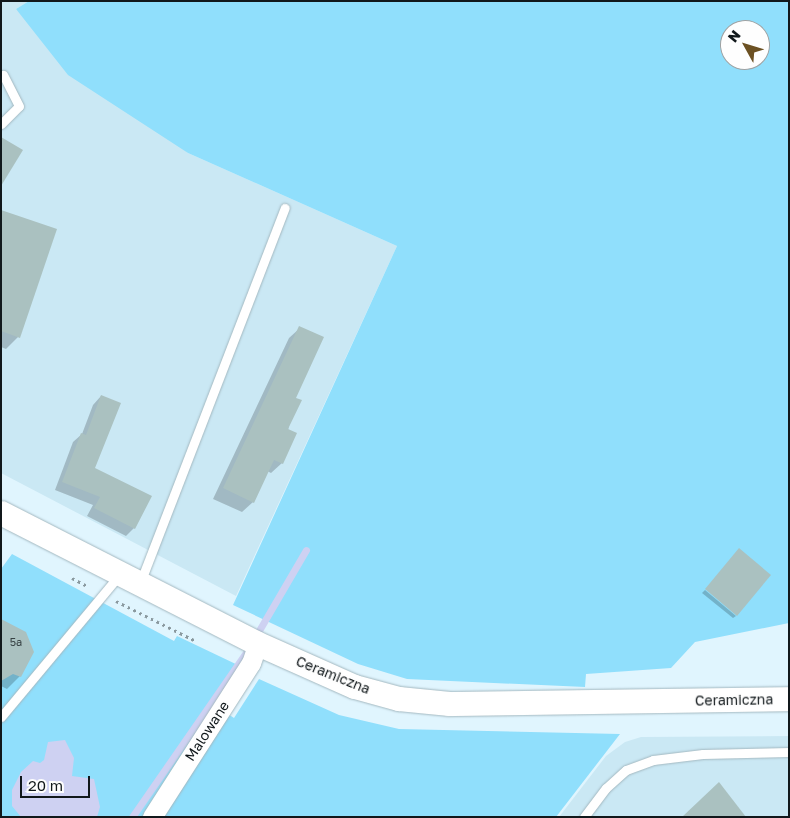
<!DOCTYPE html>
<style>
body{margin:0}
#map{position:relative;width:790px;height:818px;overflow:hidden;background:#e0f5fe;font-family:"Golos Text",sans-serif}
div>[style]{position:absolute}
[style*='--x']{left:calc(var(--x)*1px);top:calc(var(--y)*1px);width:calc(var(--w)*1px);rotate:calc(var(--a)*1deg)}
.built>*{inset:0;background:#cae8f4}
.green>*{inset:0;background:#90dffc}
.water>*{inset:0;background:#ced1f2}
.shadow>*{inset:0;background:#0003}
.stream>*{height:7px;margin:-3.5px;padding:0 3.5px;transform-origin:3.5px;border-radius:3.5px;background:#ced1f2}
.building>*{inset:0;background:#aac1c0}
.path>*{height:3px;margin-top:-1.5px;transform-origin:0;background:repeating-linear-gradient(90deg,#8a999f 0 2.5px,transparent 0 6.5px)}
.roads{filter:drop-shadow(0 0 1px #a3b8c0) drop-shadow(0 0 1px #a3b8c0)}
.service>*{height:9px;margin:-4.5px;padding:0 4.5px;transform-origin:4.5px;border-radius:4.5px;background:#fff}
.minor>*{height:19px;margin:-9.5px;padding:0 9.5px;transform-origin:9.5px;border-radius:9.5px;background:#fff}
.tertiary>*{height:24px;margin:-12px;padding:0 12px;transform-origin:12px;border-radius:12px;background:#fff}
span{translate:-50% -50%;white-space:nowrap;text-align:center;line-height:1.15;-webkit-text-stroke:4px #fefefe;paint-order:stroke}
.number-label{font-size:11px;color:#374244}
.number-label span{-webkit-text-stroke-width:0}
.street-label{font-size:14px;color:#11181b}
.frame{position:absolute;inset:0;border:2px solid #11181b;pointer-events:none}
.north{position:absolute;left:720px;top:20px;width:50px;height:50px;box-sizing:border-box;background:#fefefe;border:1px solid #9fa2a3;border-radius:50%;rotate:309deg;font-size:14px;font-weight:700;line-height:20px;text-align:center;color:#11181b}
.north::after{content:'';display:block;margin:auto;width:18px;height:22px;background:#6c5123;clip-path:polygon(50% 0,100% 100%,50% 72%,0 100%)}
.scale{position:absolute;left:20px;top:776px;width:70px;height:22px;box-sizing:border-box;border:2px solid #11181b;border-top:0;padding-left:6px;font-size:15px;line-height:18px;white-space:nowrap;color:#11181b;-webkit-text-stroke:4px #fefefe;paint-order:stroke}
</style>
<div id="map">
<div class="built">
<div style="clip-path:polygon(1px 1px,29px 1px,16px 9px,188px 153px,397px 246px,236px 596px,1px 473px)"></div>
<div style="clip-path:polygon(789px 736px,789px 817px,559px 817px,606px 756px,625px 742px,641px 737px)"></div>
</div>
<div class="green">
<div style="clip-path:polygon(evenodd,29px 1px,789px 1px,789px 623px,695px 642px,671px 668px,586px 674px,585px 687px,407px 679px,358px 664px,233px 605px,397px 246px,188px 153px,68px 75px,16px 9px,29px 1px,730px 30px,760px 30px,760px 60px,730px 60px,730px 30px)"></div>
<div style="clip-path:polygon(12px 554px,174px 641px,177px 636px,242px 667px,145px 817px,1px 817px,1px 569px)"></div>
<div style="clip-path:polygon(259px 679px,339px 715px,399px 729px,620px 734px,556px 817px,163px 817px,228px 714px,234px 718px)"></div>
</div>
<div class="water">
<div style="clip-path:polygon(65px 740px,74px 758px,72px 776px,94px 779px,100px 807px,97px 817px,21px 817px,12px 806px,12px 790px,21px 772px,33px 761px,40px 763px,44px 760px,48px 742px)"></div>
</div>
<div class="shadow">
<div style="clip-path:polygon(1px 230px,18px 337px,6px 349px,1px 347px)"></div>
<div style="clip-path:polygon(300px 328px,294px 398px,282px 463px,271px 473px,267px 471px,253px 502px,242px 512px,213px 499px,289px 338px)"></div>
<div style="clip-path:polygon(101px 396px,94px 468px,134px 528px,126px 536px,87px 516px,93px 505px,55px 490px,73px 442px,82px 434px,93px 405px)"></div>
<div style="clip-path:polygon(705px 590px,736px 616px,733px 618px,702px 593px)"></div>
<div style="clip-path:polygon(1px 621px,20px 676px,7px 689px,1px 686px)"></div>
</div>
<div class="stream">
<div style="--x:254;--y:639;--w:103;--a:-59.7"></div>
<div style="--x:132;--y:817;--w:202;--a:-55.3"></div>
</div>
<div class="building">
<div style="clip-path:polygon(1px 137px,23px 150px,1px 186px)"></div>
<div style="clip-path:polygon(1px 210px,57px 229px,20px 338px,1px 331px)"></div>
<div style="clip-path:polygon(299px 326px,324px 337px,296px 398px,302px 400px,288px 429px,297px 433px,283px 464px,274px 460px,254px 503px,223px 488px)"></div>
<div style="clip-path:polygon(101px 395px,121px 403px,95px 468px,152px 496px,135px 529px,94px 508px,100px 497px,62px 482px,81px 433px,86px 435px)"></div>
<div style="clip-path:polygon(739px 548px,771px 575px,737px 616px,705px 589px)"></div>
<div style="clip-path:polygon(1px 619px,26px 632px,34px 652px,21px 677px,13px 674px,1px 681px)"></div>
<div style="clip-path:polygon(719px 782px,746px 817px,682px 817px)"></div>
</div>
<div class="path">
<div style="--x:72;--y:578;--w:19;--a:28"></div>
<div style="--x:116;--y:601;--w:89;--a:26.6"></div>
</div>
<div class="roads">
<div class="service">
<div style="--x:1;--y:124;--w:25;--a:-45"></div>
<div style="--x:19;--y:106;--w:35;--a:-117"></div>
<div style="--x:140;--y:583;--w:402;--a:-68.9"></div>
<div style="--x:1;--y:717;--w:186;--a:-50.2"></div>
<div style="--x:584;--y:817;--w:36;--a:-53"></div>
<div style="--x:606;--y:788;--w:27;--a:-42"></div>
<div style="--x:626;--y:770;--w:29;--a:-20"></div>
<div style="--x:653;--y:760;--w:50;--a:-6.8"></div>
<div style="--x:703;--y:754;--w:86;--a:-1.3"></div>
</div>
<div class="minor">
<div style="--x:152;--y:817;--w:183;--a:-57.3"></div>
<div style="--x:251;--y:663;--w:21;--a:-71"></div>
</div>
<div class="tertiary">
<div style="--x:1;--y:513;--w:286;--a:27"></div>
<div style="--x:256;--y:643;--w:108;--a:24"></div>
<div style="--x:355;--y:687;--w:46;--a:15.3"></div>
<div style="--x:399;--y:699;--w:51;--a:5.6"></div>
<div style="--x:450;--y:704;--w:339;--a:-0.8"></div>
</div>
</div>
<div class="number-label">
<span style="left:16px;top:642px">5a</span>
</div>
<div class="street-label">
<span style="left:333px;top:675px;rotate:22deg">Ceramiczna</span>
<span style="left:734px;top:700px;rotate:-1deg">Ceramiczna</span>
<span style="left:207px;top:731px;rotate:-57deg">Malowane</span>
</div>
<div class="frame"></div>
<div class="north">N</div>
<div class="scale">20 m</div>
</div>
